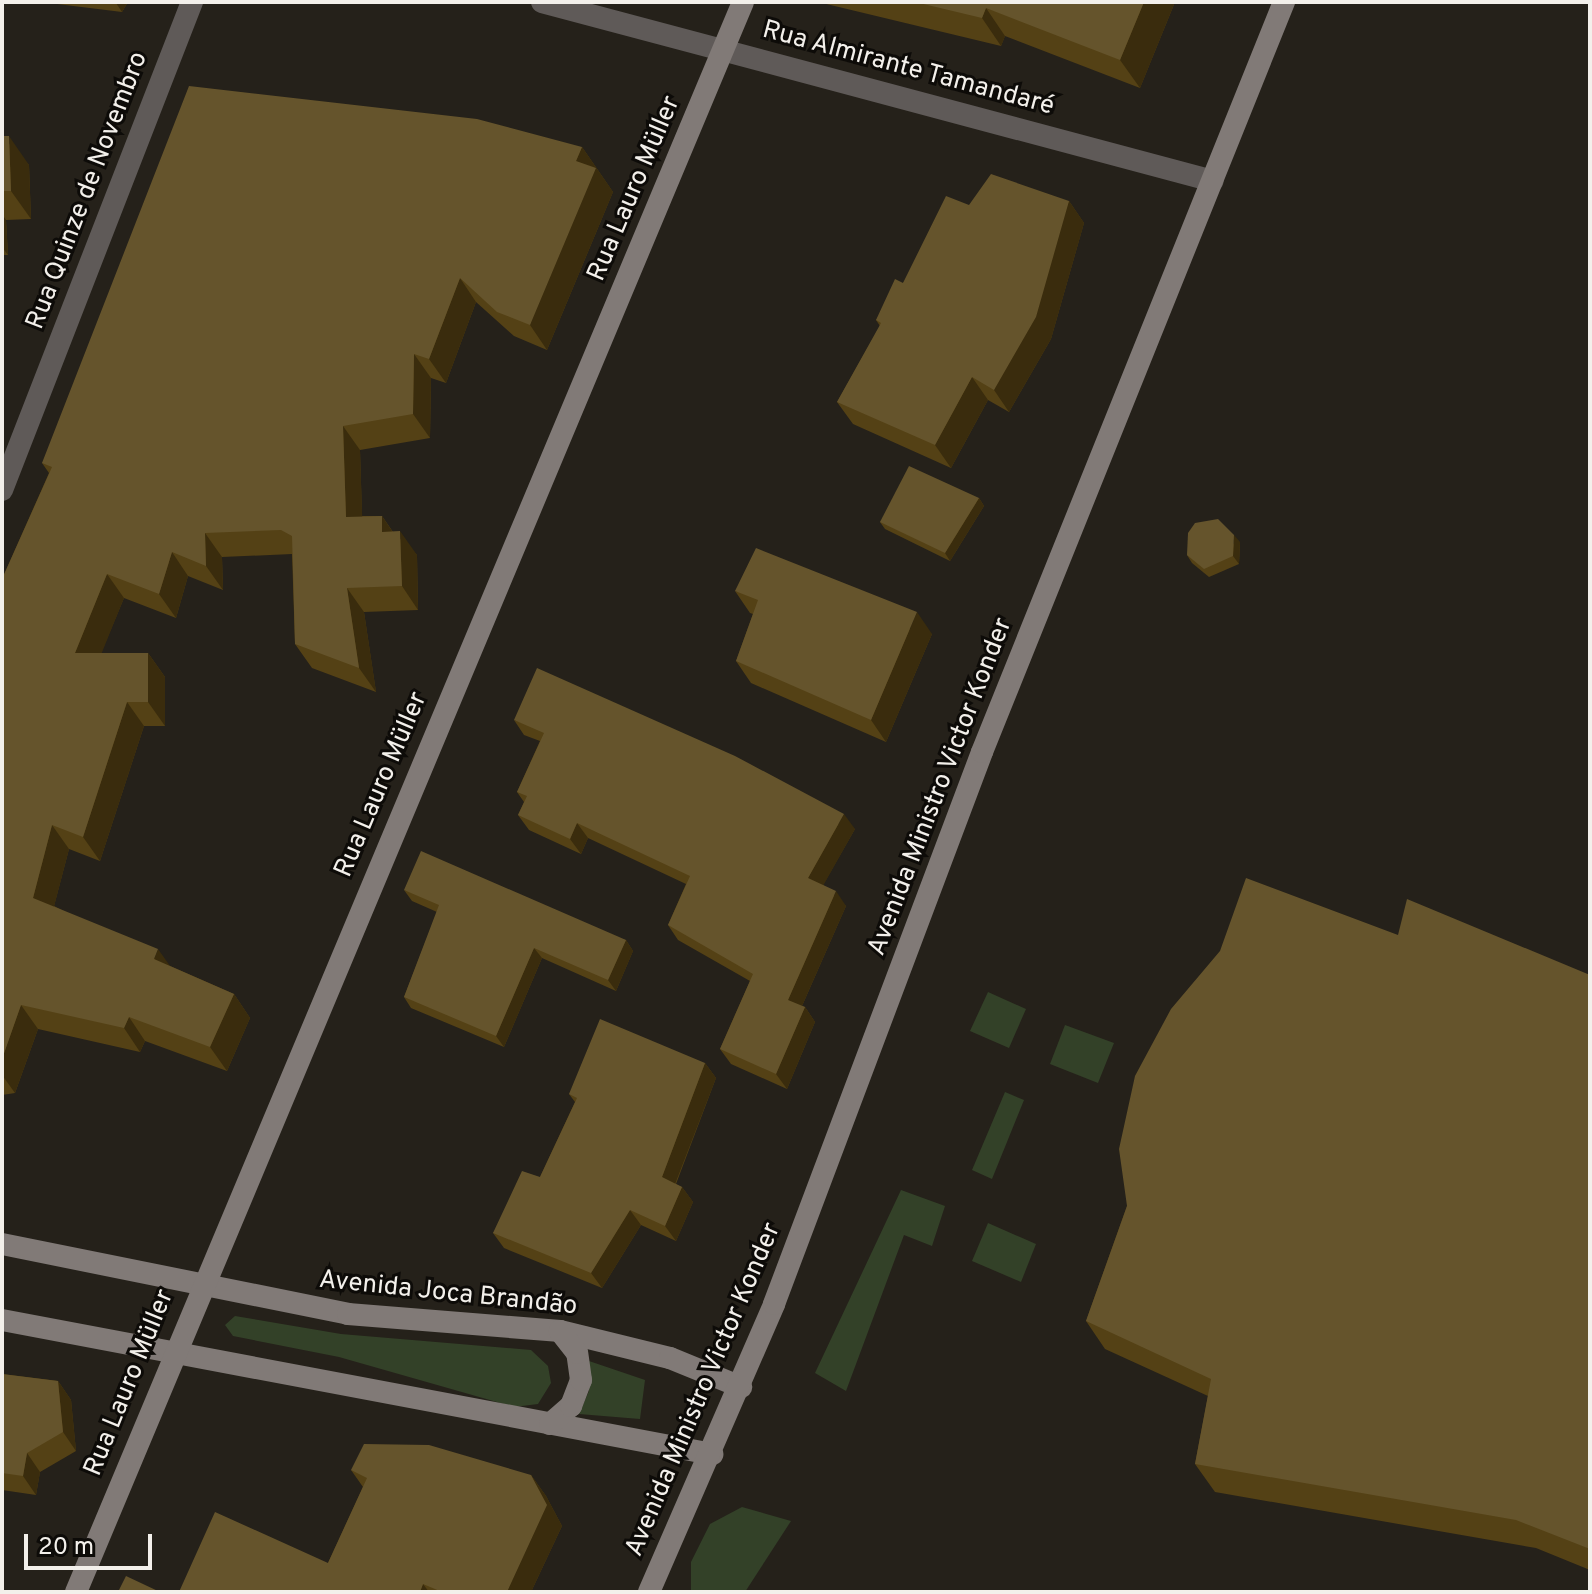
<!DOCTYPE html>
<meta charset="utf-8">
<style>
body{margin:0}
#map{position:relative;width:1592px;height:1594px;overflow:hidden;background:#25211a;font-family:Overpass,sans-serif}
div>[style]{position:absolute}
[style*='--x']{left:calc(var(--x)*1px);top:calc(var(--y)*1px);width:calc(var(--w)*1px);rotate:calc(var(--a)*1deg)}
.green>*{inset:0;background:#334128}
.minor>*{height:22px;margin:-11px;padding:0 11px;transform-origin:11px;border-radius:11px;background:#5f5a58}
.tertiary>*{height:22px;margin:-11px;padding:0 11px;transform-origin:11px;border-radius:11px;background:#5f5a58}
.secondary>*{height:22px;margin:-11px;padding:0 11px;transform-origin:11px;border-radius:11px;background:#817a77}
.wall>*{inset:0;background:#544115}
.shaded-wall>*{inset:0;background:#3a2c0d}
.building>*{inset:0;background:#65542c}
span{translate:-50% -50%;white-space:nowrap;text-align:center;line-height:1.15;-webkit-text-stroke:6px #0d0b08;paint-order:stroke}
.street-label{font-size:26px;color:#f3f0eb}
.frame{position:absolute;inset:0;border:4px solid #f3f0eb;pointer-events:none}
.scale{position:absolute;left:24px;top:1534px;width:128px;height:36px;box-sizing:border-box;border:4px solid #f3f0eb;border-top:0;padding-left:10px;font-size:24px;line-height:28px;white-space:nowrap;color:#f3f0eb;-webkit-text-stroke:6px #0d0b08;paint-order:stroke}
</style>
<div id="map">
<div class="green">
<div style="clip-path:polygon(988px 992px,1026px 1009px,1009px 1048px,970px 1031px)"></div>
<div style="clip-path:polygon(1065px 1025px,1114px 1043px,1098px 1083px,1050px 1064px)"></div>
<div style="clip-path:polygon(1005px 1092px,1024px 1100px,992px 1179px,972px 1170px)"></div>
<div style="clip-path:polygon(901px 1190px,945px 1206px,932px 1246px,904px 1235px,846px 1391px,815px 1373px)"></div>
<div style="clip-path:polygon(988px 1223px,1036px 1244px,1021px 1282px,972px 1261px)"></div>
<div style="clip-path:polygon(235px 1316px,341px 1334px,531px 1350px,548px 1366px,551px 1383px,538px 1404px,514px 1407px,339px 1357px,233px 1336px,225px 1325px)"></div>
<div style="clip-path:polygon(589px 1361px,645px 1380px,640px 1419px,579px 1414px,589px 1391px)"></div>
<div style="clip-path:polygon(742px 1507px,791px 1521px,745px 1592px,691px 1592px,691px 1562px,710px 1524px)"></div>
</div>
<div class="minor">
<div style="--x:542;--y:2;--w:694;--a:14.94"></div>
</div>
<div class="tertiary">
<div style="--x:2;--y:490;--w:524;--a:-68.73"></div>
</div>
<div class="secondary">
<div style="--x:2;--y:1244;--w:353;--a:11.4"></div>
<div style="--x:348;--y:1314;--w:213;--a:4.6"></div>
<div style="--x:560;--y:1331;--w:113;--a:13.8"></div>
<div style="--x:670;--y:1358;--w:77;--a:22.2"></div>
<div style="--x:2;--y:1320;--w:723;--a:10.69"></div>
<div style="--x:550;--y:1424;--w:28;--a:-41"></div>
<div style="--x:571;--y:1406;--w:28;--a:-69"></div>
<div style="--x:581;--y:1380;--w:27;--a:-98"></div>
<div style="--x:577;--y:1353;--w:28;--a:-128"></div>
<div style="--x:76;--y:1592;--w:1724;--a:-67.24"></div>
<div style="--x:649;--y:1592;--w:314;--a:-66.5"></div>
<div style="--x:774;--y:1304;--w:590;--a:-69.35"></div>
<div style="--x:982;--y:752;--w:809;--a:-68.07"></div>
</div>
<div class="wall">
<div style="clip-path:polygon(41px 2px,128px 2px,122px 12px)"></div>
<div style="clip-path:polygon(818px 2px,1175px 2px,1140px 88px,1005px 36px,1001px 46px)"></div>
<div style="clip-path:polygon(2px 136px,29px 165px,31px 219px,6px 220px,8px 255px,2px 255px)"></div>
<div style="clip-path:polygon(582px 147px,613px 192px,547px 350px,514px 336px,476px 302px,446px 383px,431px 378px,430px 438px,360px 450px,362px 516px,382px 516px,393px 532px,417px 555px,418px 610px,364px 612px,376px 692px,312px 668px,295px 644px,292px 554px,222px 557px,223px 590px,188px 576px,176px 618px,124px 598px,101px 653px,148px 653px,165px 677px,165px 726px,144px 726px,100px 861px,69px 849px,54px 906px,170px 966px,234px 994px,250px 1018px,227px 1071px,145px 1041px,140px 1052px,38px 1029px,15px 1093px,2px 1095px,2px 579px,49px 473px,42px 463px)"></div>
<div style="clip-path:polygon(1069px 201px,1084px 223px,1051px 339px,1009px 412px,988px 400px,951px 468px,853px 424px,837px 402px,880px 326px,876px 320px,903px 283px,969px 205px)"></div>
<div style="clip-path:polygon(979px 498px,984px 506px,950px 561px,885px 529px,880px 522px)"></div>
<div style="clip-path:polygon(1240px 542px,1239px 564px,1209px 577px,1192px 563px,1187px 555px)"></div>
<div style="clip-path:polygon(735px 591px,932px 634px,886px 742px,751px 683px,736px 661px,753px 614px,750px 613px)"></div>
<div style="clip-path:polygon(514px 720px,855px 829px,823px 885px,846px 906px,802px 1006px,805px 1007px,815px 1022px,787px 1089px,731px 1064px,720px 1049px,750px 981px,678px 940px,668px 925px,686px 884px,588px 838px,581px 854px,529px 830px,518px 815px,524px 802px,517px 792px,540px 741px,524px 735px)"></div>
<div style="clip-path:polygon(404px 890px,626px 940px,633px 951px,616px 991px,542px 958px,504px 1047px,411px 1008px,404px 997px,437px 912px,412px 901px)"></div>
<div style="clip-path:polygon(1398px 935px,1590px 975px,1590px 1570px,1536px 1548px,1215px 1492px,1195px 1464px,1208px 1396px,1105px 1349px,1086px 1321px,1127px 1206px)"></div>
<div style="clip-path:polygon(705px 1063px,716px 1078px,676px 1184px,682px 1187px,693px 1202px,676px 1241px,641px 1225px,602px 1288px,504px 1248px,493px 1233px,540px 1177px,575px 1102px,569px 1094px)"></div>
<div style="clip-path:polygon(2px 1374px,58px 1381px,71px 1400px,76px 1451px,40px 1472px,36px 1495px,2px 1490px,2px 1491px)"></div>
<div style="clip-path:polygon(351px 1470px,531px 1475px,546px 1496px,562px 1526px,531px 1592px,179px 1592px,328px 1563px,363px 1487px)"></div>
</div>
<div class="shaded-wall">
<div style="clip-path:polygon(116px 2px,128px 2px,122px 12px,116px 3px)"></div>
<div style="clip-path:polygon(1144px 2px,1175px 2px,1140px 88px,1120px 60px)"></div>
<div style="clip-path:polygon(986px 8px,1005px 36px,1001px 46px,982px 18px)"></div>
<div style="clip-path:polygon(9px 136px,29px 165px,31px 219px,11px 191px)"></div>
<div style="clip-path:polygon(582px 147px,613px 192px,547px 350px,530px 325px,576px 161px)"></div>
<div style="clip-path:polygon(1069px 201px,1084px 223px,1051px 339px,1009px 412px,994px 390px)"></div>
<div style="clip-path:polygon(2px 214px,6px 220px,8px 255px,2px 247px)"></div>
<div style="clip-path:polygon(460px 278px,476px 302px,446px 383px,429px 359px)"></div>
<div style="clip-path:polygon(414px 354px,431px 378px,430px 438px,413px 414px)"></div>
<div style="clip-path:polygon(972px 377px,988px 400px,951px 468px,935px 445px)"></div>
<div style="clip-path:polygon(343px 426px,360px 450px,363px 541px,346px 517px)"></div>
<div style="clip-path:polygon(979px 498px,984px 506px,950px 561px,945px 553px)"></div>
<div style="clip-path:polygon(382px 516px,398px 540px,382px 532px)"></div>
<div style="clip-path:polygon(400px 531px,417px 555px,418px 610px,402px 586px)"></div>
<div style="clip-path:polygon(205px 533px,222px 557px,223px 590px,206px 566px)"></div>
<div style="clip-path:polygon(1234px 535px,1240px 542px,1239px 564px,1233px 556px)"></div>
<div style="clip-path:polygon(172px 552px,188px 576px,176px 618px,159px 594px)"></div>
<div style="clip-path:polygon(107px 574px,124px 598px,92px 677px,75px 653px)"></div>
<div style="clip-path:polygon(347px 588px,364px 612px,376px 692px,359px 668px)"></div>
<div style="clip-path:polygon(917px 612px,932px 634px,886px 742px,871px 720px)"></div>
<div style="clip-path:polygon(148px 653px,165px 677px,165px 726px,148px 702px)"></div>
<div style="clip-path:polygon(127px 702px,144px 726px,100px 861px,83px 837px)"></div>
<div style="clip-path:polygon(844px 814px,855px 829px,819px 893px,808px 878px)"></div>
<div style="clip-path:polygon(577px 823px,588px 838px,581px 854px,570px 839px)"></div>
<div style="clip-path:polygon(52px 825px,69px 849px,50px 922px,33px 898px)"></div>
<div style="clip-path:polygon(836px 891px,846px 906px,798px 1015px,788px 1000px)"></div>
<div style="clip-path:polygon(626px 940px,633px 951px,616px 991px,608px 980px)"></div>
<div style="clip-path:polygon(534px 948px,542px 958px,504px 1047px,496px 1036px)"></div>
<div style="clip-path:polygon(158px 949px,175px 973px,154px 959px)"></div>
<div style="clip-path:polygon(234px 994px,250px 1018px,227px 1071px,210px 1047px)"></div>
<div style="clip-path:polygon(21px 1005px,38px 1029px,15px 1093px,2px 1075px,2px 1059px)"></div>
<div style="clip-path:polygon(805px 1007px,815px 1022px,787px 1089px,776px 1074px)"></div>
<div style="clip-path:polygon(129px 1017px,145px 1041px,140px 1052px,124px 1028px)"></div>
<div style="clip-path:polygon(705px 1063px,716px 1078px,672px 1192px,662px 1177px)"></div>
<div style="clip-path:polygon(682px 1187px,693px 1202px,676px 1241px,665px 1226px)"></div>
<div style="clip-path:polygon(630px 1210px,641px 1225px,602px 1288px,591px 1273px)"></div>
<div style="clip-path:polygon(58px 1381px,71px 1400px,76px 1451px,63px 1432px)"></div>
<div style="clip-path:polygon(27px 1453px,40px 1472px,36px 1495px,23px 1476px)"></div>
<div style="clip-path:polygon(531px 1475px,546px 1496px,562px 1526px,531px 1592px,507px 1592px)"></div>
<div style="clip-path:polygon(423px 1584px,429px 1592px,420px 1592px)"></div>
</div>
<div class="building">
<div style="clip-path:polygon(915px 2px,1144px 2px,1120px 60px,986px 8px,982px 18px)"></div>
<div style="clip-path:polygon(189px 86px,477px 119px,582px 147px,576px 161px,596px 168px,530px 325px,497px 312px,460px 278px,429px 359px,414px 354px,413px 414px,343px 426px,346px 517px,382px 516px,382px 532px,400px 531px,402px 586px,347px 588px,359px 668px,295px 644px,292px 536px,281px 530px,205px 533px,206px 566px,172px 552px,159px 594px,107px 574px,75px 653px,148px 653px,148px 702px,127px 702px,83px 837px,52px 825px,33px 898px,158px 949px,154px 959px,234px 994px,210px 1047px,129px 1017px,124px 1028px,21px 1005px,2px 1059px,2px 579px,52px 467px,42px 463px)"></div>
<div style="clip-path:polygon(2px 136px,9px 136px,11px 191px,2px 191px)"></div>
<div style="clip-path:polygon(991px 174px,1069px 201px,1036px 317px,994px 390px,972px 377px,935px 445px,837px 402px,881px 323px,876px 320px,895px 279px,903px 283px,946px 196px,969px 205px)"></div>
<div style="clip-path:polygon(909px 466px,979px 498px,945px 553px,880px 522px)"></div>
<div style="clip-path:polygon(1218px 519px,1234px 535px,1233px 556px,1204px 569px,1187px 555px,1188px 533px,1195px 523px)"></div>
<div style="clip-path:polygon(756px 548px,917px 612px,871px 720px,736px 661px,758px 600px,735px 591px)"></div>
<div style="clip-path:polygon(537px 668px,735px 756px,844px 814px,808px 878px,836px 891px,788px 1000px,805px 1007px,776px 1074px,720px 1049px,753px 974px,668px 925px,690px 876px,577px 823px,570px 839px,518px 815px,527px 796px,517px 792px,544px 733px,514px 720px)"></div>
<div style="clip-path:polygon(421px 851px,626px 940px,608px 980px,534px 948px,496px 1036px,404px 997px,439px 905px,404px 890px)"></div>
<div style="clip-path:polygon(1246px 878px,1398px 935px,1407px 899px,1590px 975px,1590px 1549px,1516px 1520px,1195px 1464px,1211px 1379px,1086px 1321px,1127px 1206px,1119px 1149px,1135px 1076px,1171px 1009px,1220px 951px)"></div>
<div style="clip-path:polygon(600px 1019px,705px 1063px,662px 1177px,682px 1187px,665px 1226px,630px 1210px,591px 1273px,493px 1233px,522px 1171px,540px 1177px,577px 1098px,569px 1094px)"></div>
<div style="clip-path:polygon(2px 1374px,58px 1381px,63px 1432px,27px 1453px,23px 1476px,2px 1473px)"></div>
<div style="clip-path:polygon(364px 1444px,429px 1445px,531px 1475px,547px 1505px,507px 1592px,442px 1592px,423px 1584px,420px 1592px,179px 1592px,215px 1512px,328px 1563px,367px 1478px,351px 1470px)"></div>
<div style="clip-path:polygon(126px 1576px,160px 1592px,118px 1592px)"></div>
</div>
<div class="street-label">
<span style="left:908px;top:69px;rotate:15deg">Rua Almirante Tamandaré</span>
<span style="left:635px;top:189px;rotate:-67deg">Rua Lauro Müller</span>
<span style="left:88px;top:191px;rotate:-69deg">Rua Quinze de Novembro</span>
<span style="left:382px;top:785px;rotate:-67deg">Rua Lauro Müller</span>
<span style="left:941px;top:787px;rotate:-69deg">Avenida Ministro Victor Konder</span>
<span style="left:448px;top:1294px;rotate:6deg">Avenida Joca Brandão</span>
<span style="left:130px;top:1383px;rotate:-68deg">Rua Lauro Müller</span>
<span style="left:704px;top:1390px;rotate:-67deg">Avenida Ministro Victor Konder</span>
</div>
<div class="frame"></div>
<div class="scale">20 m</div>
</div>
